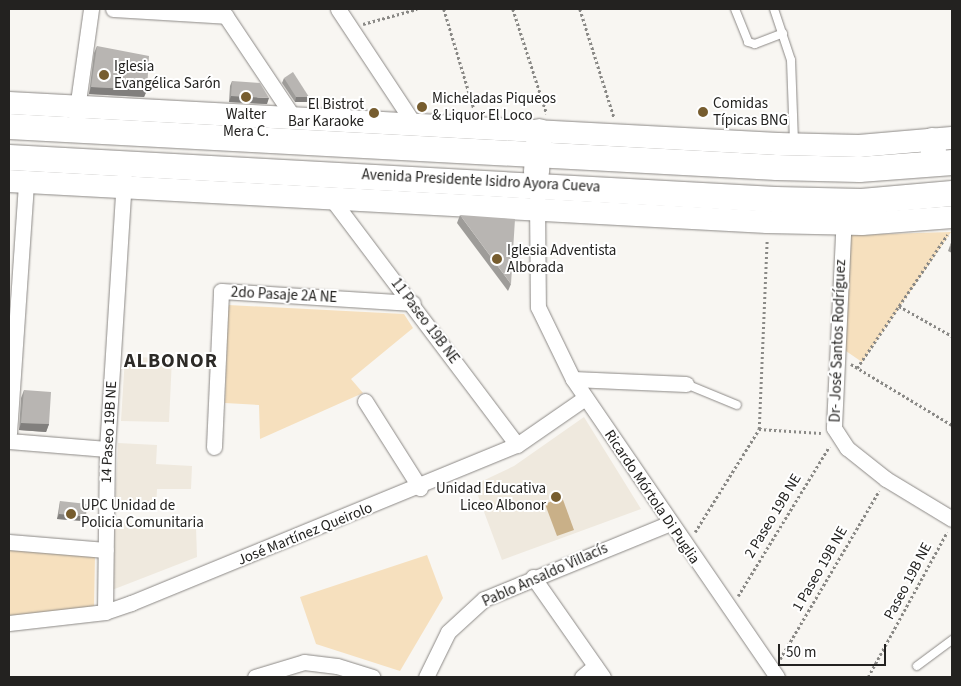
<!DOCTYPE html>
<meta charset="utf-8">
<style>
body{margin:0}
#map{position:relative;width:961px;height:686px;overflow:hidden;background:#f8f6f2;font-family:"Source Sans 3",sans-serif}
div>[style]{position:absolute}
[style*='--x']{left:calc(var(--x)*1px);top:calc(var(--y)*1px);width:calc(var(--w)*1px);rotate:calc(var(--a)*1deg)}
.built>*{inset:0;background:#efe9de}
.green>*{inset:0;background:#f6e0be}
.water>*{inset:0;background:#c9b088}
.path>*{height:2.5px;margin-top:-1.25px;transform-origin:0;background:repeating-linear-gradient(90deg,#8a8986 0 2.5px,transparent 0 5px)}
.roads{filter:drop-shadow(0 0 1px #8c8986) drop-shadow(0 0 1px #8c8986)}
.service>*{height:8px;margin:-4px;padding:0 4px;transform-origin:4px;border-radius:4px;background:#fff}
.minor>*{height:15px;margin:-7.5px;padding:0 7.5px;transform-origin:7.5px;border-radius:7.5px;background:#fff}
.secondary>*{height:22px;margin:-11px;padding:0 11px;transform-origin:11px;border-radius:11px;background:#fff}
.primary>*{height:25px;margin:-12.5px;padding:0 12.5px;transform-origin:12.5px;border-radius:12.5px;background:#fff}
.wall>*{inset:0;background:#9e9c99}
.shaded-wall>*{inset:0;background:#817f7d}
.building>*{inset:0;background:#b8b5b2}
.dots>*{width:14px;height:14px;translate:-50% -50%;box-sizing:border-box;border:2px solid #fff;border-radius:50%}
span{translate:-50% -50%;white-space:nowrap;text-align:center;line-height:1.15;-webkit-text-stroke:4px #fff;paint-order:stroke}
.poi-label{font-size:15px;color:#232220}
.left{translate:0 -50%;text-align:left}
.right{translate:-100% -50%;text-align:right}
.street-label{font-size:15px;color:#232220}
.district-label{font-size:20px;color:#2c2a27;font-weight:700;letter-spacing:1px}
.frame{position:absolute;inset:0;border:10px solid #232220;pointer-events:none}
.scale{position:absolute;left:778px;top:644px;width:108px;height:22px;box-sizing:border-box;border:2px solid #232220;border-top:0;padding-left:6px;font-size:15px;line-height:18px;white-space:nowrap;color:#232220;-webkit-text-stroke:4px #fff;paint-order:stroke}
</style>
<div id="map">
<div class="built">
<div style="clip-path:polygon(125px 357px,172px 358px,169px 422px,121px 421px)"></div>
<div style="clip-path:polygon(584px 417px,641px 509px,502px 560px,474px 485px,514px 466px)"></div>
<div style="clip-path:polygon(118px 443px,157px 445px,156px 464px,192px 466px,191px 489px,157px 489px,156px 509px,115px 507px)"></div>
<div style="clip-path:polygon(115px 522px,196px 527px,197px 557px,112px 590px)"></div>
</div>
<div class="green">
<div style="clip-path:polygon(951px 232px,862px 362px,843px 349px,850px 235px)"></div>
<div style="clip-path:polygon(228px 305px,404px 314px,413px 328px,351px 379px,363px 393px,260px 439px,259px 405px,225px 403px)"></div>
<div style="clip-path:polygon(9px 548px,95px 555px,94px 609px,9px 618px)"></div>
<div style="clip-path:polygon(427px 555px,443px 598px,400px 671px,316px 644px,300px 597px)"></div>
</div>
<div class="water">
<div style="clip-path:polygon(562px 497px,574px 530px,557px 536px,545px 504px)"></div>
</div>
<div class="path">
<div style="--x:444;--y:9;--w:104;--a:73.3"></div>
<div style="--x:513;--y:9;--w:110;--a:72.1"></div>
<div style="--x:580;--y:9;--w:113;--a:72.5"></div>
<div style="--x:363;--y:24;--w:56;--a:-15.5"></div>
<div style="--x:899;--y:306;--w:61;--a:29.5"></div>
<div style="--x:851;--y:364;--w:118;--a:31.1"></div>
<div style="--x:857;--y:368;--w:161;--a:-55.9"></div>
<div style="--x:759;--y:429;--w:62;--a:3.7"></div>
<div style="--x:695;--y:532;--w:121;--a:-58.1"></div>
<div style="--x:759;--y:429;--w:188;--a:-87.6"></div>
<div style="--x:738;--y:596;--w:175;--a:-58.6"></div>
<div style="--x:780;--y:659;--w:195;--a:-59.5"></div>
<div style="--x:868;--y:677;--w:165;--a:-61.4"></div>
</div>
<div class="roads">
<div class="service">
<div style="--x:735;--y:9;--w:35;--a:68"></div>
<div style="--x:748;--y:42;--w:7;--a:16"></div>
<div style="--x:755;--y:44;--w:30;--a:-21"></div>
<div style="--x:774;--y:9;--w:54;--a:71.6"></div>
<div style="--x:791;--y:60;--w:81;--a:87.9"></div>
<div style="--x:686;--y:384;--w:55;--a:22.4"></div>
<div style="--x:917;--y:666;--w:44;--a:-36.6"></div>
</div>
<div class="minor">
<div style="--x:113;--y:9;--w:113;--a:3.5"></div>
<div style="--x:221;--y:9;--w:131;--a:56.2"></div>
<div style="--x:338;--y:9;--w:138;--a:56.5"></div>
<div style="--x:76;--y:116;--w:108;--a:-82"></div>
<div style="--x:331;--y:198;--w:309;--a:53"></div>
<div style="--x:537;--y:200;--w:107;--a:89.5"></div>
<div style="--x:538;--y:307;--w:80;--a:64.1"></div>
<div style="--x:573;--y:379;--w:361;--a:55.6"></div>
<div style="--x:844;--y:214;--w:214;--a:92.7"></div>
<div style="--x:834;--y:428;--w:24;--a:57"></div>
<div style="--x:847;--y:448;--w:50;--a:38.5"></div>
<div style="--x:886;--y:479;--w:77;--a:31.2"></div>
<div style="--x:573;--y:379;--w:113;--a:2.5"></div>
<div style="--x:365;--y:401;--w:103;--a:57.7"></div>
<div style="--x:9;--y:433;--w:252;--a:-86.1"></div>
<div style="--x:9;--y:441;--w:98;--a:4.7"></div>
<div style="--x:214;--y:447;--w:156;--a:-87.4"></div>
<div style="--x:221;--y:291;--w:192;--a:3.6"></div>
<div style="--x:9;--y:542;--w:97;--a:4.7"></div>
<div style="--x:533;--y:577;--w:122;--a:55"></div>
<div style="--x:105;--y:612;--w:163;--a:-89.3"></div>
<div style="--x:107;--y:449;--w:271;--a:-86.4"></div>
<div style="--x:9;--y:623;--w:97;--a:-6.5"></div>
<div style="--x:105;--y:612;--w:28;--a:-19"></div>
<div style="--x:131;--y:603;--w:417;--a:-22.3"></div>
<div style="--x:517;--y:445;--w:83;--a:-34.7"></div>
<div style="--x:255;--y:677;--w:51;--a:-17"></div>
<div style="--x:304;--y:662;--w:33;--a:7"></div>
<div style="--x:337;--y:666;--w:37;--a:17"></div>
<div style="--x:426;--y:677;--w:50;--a:-63.9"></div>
<div style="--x:448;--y:632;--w:49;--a:-42.5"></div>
<div style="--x:484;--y:599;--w:199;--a:-22.2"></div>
<div style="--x:582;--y:677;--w:17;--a:-40"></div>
</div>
<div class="secondary">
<div style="--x:9;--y:103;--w:770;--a:3.05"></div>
<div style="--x:778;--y:144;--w:81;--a:1.4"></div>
<div style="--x:859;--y:146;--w:93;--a:-4.9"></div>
<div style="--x:9;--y:181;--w:759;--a:3.1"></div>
<div style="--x:767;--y:222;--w:95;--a:1.2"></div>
<div style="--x:862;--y:224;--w:90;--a:-4.4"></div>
</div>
<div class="primary">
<div style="--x:9;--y:126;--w:768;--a:3.06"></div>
<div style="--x:776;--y:167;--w:83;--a:1.4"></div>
<div style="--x:859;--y:169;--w:93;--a:-4.3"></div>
<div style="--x:932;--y:140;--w:23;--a:85"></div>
<div style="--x:9;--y:157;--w:767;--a:3.14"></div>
<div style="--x:775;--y:199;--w:86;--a:1.3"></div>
<div style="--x:861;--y:201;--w:91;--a:-5"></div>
<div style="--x:536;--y:171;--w:40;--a:-85.7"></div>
</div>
</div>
<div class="wall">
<div style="clip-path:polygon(97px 46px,147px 90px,144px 97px,89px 94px,94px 53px)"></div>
<div style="clip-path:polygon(284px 78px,309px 97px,307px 102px,295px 102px,282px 83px)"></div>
<div style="clip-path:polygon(232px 81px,267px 104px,229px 102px,230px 86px)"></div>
<div style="clip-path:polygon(460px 215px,511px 284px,508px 291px,457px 223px)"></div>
<div style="clip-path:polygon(952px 240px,952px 253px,948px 251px)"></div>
<div style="clip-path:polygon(24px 390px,49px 424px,46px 432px,19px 430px,21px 398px)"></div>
<div style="clip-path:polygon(60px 501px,84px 521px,57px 519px)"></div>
</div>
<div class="shaded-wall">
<div style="clip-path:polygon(91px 87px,147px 90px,144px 97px,89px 94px)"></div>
<div style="clip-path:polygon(231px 96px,269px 98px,267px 104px,229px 102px)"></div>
<div style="clip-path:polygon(296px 97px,309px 97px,307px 102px,295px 102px)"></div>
<div style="clip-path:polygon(21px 423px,49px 424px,46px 432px,19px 430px)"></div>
<div style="clip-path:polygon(59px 514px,86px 516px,84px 521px,57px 519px)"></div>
</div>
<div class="building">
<div style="clip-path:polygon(97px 46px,149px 56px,147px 90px,91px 87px)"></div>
<div style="clip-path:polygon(293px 72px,309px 97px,296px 97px,284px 78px)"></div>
<div style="clip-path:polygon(232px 81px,260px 83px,269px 98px,231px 96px)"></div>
<div style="clip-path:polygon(460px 215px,515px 219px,511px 284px)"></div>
<div style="clip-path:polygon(952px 240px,952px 247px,950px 246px)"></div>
<div style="clip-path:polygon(24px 390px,51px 392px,49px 424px,21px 423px)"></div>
<div style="clip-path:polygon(60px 501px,87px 504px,86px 516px,59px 514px)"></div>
</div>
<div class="dots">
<div style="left:104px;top:75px;background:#775d2f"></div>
<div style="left:246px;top:97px;background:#775d2f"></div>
<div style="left:422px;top:107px;background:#775d2f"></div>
<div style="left:703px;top:112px;background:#775d2f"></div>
<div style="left:374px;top:113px;background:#775d2f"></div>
<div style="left:497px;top:259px;background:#775d2f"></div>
<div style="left:556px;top:497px;background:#775d2f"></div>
<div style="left:71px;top:514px;background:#775d2f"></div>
</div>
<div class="poi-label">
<span class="left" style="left:114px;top:75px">Iglesia<br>Evangélica Sarón</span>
<span class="left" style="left:432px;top:107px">Micheladas Piqueos<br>&amp; Liquor El Loco</span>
<span class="left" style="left:713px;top:112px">Comidas<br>Típicas BNG</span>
<span class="right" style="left:364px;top:113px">El Bistrot<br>Bar Karaoke</span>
<span style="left:246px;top:123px">Walter<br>Mera C.</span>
<span class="left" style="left:507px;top:259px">Iglesia Adventista<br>Alborada</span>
<span class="right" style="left:546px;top:497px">Unidad Educativa<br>Liceo Albonor</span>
<span class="left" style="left:81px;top:514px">UPC Unidad de<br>Policia Comunitaria</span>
</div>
<div class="street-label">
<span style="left:481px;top:181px;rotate:3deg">Avenida Presidente Isidro Ayora Cueva</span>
<span style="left:284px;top:295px;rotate:3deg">2do Pasaje 2A NE</span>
<span style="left:425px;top:321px;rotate:53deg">11 Paseo 19B NE</span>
<span style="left:838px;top:341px;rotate:-88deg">Dr- José Santos Rodríguez</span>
<span style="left:109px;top:432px;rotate:-87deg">14 Paseo 19B NE</span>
<span style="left:652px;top:497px;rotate:56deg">Ricardo Mórtola Di Puglia</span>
<span style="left:773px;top:516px;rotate:-59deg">2 Paseo 19B NE</span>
<span style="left:305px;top:534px;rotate:-22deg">José Martínez Queirolo</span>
<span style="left:820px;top:569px;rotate:-60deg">1 Paseo 19B NE</span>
<span style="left:545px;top:575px;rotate:-24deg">Pablo Ansaldo Villacís</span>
<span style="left:908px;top:581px;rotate:-62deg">Paseo 19B NE</span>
</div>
<div class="district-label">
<span style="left:171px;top:361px">ALBONOR</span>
</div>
<div class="frame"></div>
<div class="scale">50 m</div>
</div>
